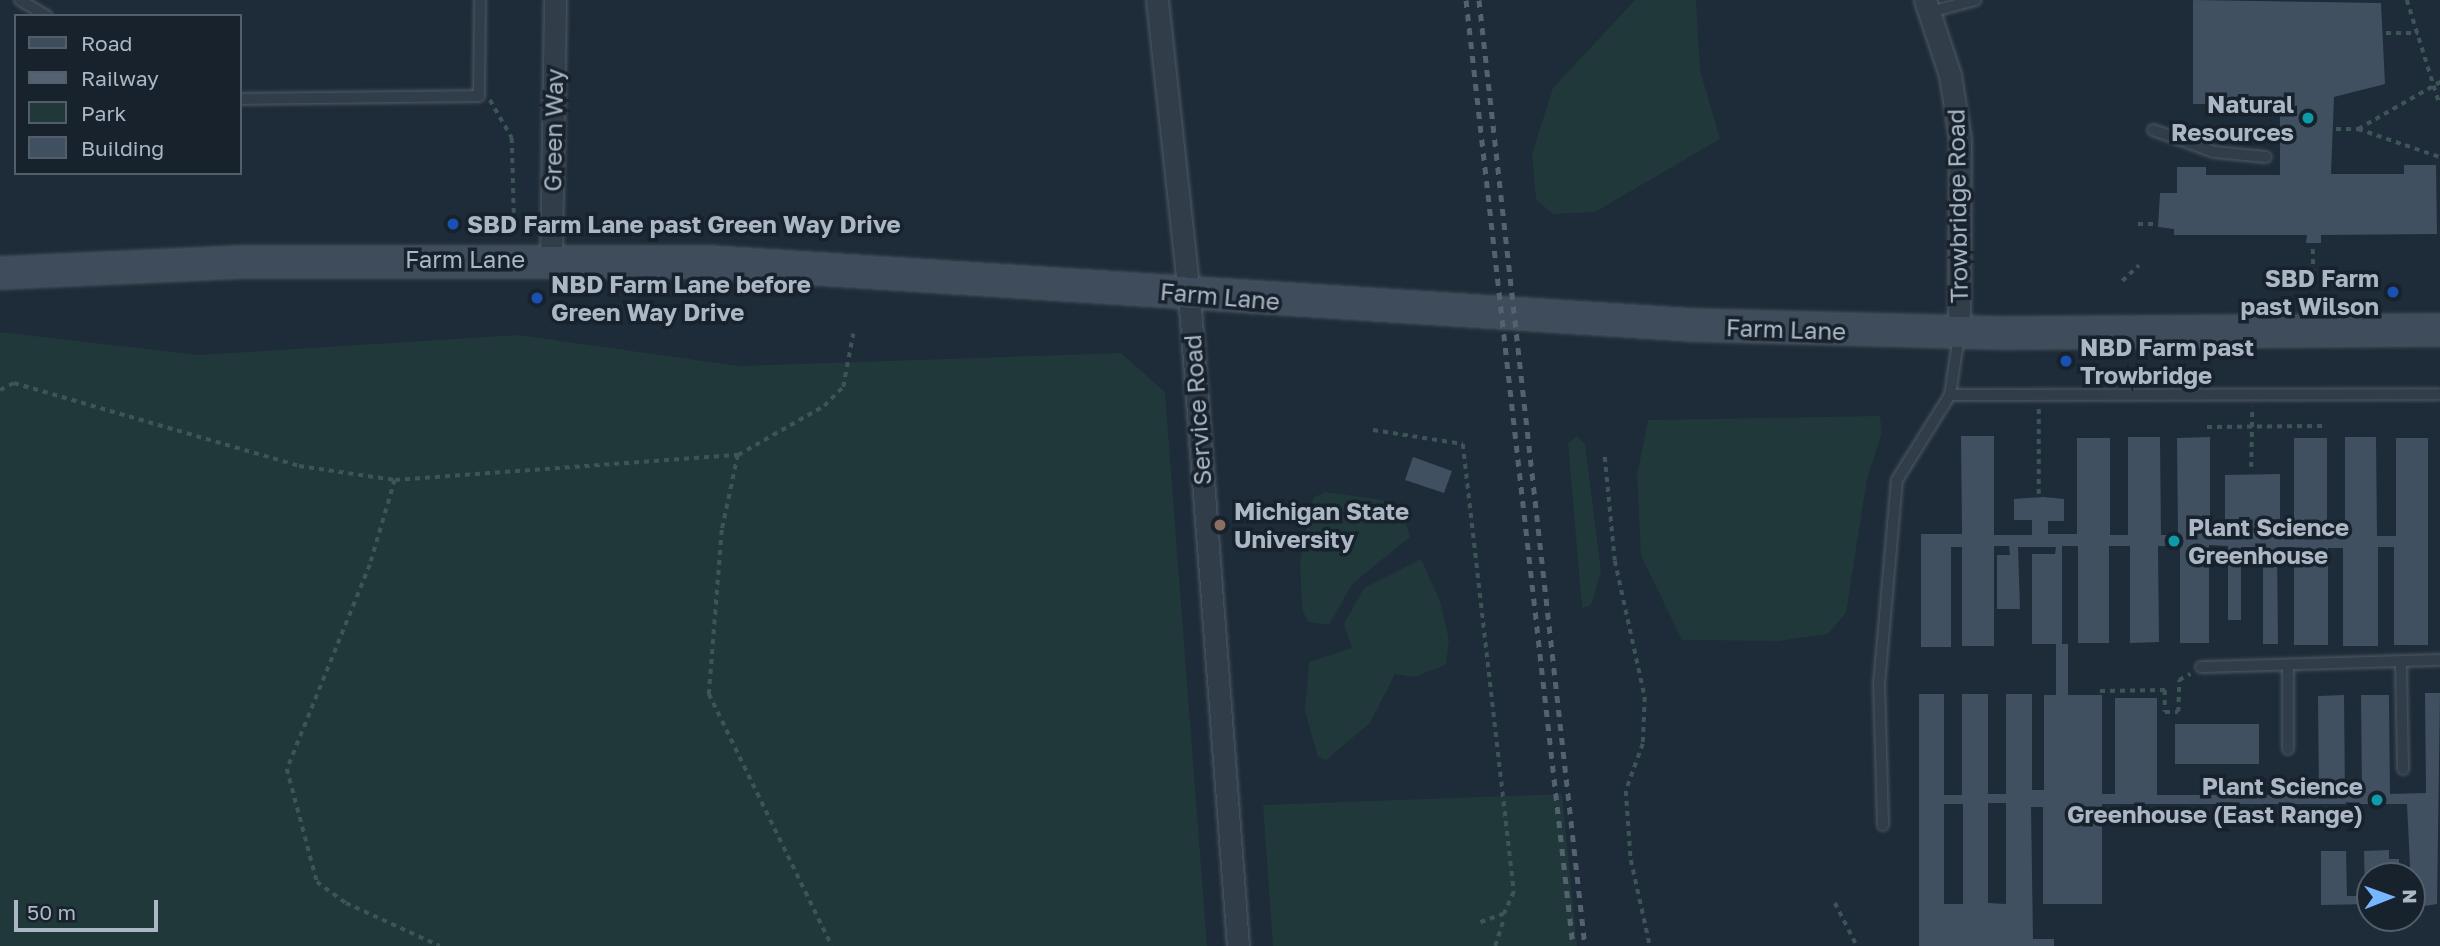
<!DOCTYPE html>
<style>
body{margin:0}
#map{position:relative;width:2440px;height:946px;overflow:hidden;background:#1e2b38;font-family:"Golos Text",sans-serif}
div>[style]{position:absolute}
[style*='--x']{left:calc(var(--x)*1px);top:calc(var(--y)*1px);width:calc(var(--w)*1px);rotate:calc(var(--a)*1deg)}
.green>*{inset:0;background:#203839}
.building>*{inset:0;background:#405060}
.path>*{height:3.5px;margin-top:-1.75px;transform-origin:0;background:repeating-linear-gradient(90deg,#3d5556 0 5px,transparent 0 10px)}
.roads{filter:drop-shadow(0 0 2px #4f5a66) drop-shadow(0 0 2px #4f5a66)}
.lane>*{height:10px;margin:-5px;padding:0 5px;transform-origin:5px;border-radius:5px;background:#313d48}
.street>*{height:21px;margin:-10.5px;padding:0 10.5px;transform-origin:10.5px;border-radius:10.5px;background:#313d48}
.secondary>*{height:30px;margin:-15px;padding:0 15px;transform-origin:15px;border-radius:15px;background:#3f4c5c}
.rail>*{height:5px;margin-top:-2.5px;transform-origin:0;background:repeating-linear-gradient(90deg,#536170 0 7px,transparent 0 14px)}
.dots>*{width:19px;height:19px;translate:-50% -50%;box-sizing:border-box;border:4px solid #17222c;border-radius:50%}
span{translate:-50% -50%;white-space:nowrap;text-align:center;line-height:1.15;-webkit-text-stroke:7px #17222c;paint-order:stroke}
.poi-label{font-size:24px;color:#abb7c5;font-weight:700}
.right{translate:-100% -50%;text-align:right}
.left{translate:0 -50%;text-align:left}
.street-label{font-size:24px;color:#abb7c5}
.legend{position:absolute;left:14px;top:14px;width:228px;height:161px;box-sizing:border-box;background:#17222c;border:2px solid #525e69;margin:0;padding:9px 12px;list-style:none;font-size:21px;color:#abb7c5}
.legend li{display:flex;align-items:center;gap:14px;height:35px}
.legend b{width:35px;border:2px solid #525e69}
.north{position:absolute;left:2356px;top:862px;width:70px;height:70px;box-sizing:border-box;background:#17222c;border:2px solid #525e69;border-radius:50%;rotate:89deg;font-size:19px;font-weight:700;line-height:28px;text-align:center;color:#abb7c5}
.north::after{content:'';display:block;margin:auto;width:24px;height:32px;background:#76b7ff;clip-path:polygon(50% 0,100% 100%,50% 72%,0 100%)}
.scale{position:absolute;left:14px;top:900px;width:144px;height:32px;box-sizing:border-box;border:4px solid #abb7c5;border-top:0;padding-left:9px;font-size:21px;line-height:24px;white-space:nowrap;color:#abb7c5;-webkit-text-stroke:5px #17222c;paint-order:stroke}
</style>
<div id="map">
<div class="green">
<div style="clip-path:polygon(1635px 0,1696px 0,1700px 70px,1720px 139px,1595px 212px,1553px 214px,1536px 200px,1532px 154px,1553px 88px)"></div>
<div style="clip-path:polygon(0 332px,199px 355px,518px 335px,739px 366px,1121px 353px,1165px 392px,1207px 946px,0 946px)"></div>
<div style="clip-path:polygon(1880px 416px,1882px 432px,1867px 479px,1846px 613px,1828px 634px,1778px 641px,1682px 640px,1641px 556px,1637px 475px,1648px 420px)"></div>
<div style="clip-path:polygon(1577px 436px,1585px 444px,1601px 572px,1591px 605px,1582px 608px,1568px 443px)"></div>
<div style="clip-path:polygon(1325px 492px,1383px 500px,1402px 511px,1410px 537px,1352px 584px,1329px 625px,1308px 622px,1302px 609px,1300px 562px,1313px 498px)"></div>
<div style="clip-path:polygon(1421px 559px,1440px 601px,1449px 640px,1446px 665px,1414px 677px,1395px 674px,1370px 723px,1326px 760px,1318px 757px,1305px 711px,1309px 662px,1352px 648px,1344px 624px,1364px 588px)"></div>
<div style="clip-path:polygon(1562px 794px,1577px 946px,1273px 946px,1263px 805px)"></div>
</div>
<div class="building">
<div style="clip-path:polygon(2193px 0,2381px 3px,2385px 84px,2334px 97px,2331px 174px,2404px 174px,2404px 165px,2436px 165px,2437px 234px,2321px 235px,2321px 243px,2306px 243px,2307px 235px,2174px 235px,2174px 229px,2158px 227px,2160px 193px,2177px 193px,2177px 167px,2206px 167px,2206px 175px,2280px 175px,2280px 104px,2193px 104px)"></div>
<div style="clip-path:polygon(evenodd,1961px 436px,1994px 436px,1994px 535px,2032px 535px,2032px 520px,2014px 520px,2014px 499px,2043px 497px,2064px 499px,2064px 521px,2048px 521px,2048px 534px,2077px 534px,2077px 438px,2110px 438px,2110px 535px,2128px 535px,2128px 437px,2160px 437px,2161px 535px,2178px 535px,2177px 438px,2210px 437px,2210px 535px,2247px 535px,2245px 519px,2225px 519px,2225px 475px,2280px 474px,2280px 519px,2260px 520px,2258px 535px,2294px 535px,2294px 438px,2327px 438px,2327px 535px,2345px 535px,2345px 437px,2376px 437px,2377px 536px,2396px 536px,2396px 438px,2428px 438px,2428px 645px,2394px 645px,2394px 547px,2378px 547px,2378px 646px,2343px 646px,2343px 548px,2328px 548px,2328px 645px,2294px 645px,2294px 547px,2277px 547px,2278px 644px,2263px 644px,2263px 547px,2241px 547px,2241px 620px,2228px 620px,2228px 546px,2209px 545px,2209px 643px,2180px 643px,2180px 546px,2158px 546px,2159px 642px,2130px 643px,2130px 546px,2109px 546px,2109px 643px,2078px 643px,2078px 546px,2062px 546px,2062px 644px,2068px 644px,2068px 695px,2102px 695px,2102px 794px,2115px 794px,2115px 698px,2157px 698px,2157px 795px,2319px 795px,2318px 696px,2344px 695px,2345px 795px,2362px 794px,2361px 695px,2389px 695px,2390px 794px,2426px 793px,2425px 693px,2440px 693px,2437px 904px,2412px 908px,2407px 804px,2102px 804px,2102px 904px,2043px 904px,2043px 807px,2031px 807px,2033px 939px,2054px 939px,2054px 946px,1919px 946px,1919px 694px,1944px 694px,1944px 795px,1962px 795px,1962px 694px,1988px 694px,1988px 794px,2006px 794px,2006px 694px,2032px 694px,2032px 790px,2044px 790px,2044px 695px,2056px 695px,2056px 644px,2032px 644px,2032px 554px,2055px 554px,2056px 547px,2018px 547px,2020px 609px,1997px 609px,1997px 555px,2010px 555px,2009px 546px,1994px 546px,1994px 646px,1962px 646px,1962px 547px,1951px 547px,1951px 647px,1921px 647px,1921px 534px,1962px 534px,1961px 436px,1988px 803px,2006px 803px,2006px 904px,1988px 903px,1988px 803px,1961px 436px,1944px 804px,1963px 804px,1963px 904px,1944px 904px,1944px 804px)"></div>
<div style="clip-path:polygon(1413px 457px,1452px 471px,1444px 493px,1405px 480px)"></div>
<div style="clip-path:polygon(2175px 724px,2259px 724px,2259px 764px,2175px 764px)"></div>
<div style="clip-path:polygon(2389px 850px,2389px 859px,2399px 859px,2399px 876px,2370px 876px,2370px 904px,2321px 905px,2321px 851px,2346px 851px,2347px 896px,2365px 896px,2364px 851px)"></div>
</div>
<div class="path">
<div style="--x:2407;--y:0;--w:110;--a:72.6"></div>
<div style="--x:2386;--y:33;--w:32;--a:0"></div>
<div style="--x:490;--y:100;--w:44;--a:59.9"></div>
<div style="--x:512;--y:138;--w:75;--a:88.5"></div>
<div style="--x:2336;--y:129;--w:22;--a:0"></div>
<div style="--x:2358;--y:129;--w:87;--a:18.9"></div>
<div style="--x:2358;--y:129;--w:95;--a:-29.8"></div>
<div style="--x:2138;--y:224;--w:16;--a:0"></div>
<div style="--x:2313;--y:249;--w:39;--a:89"></div>
<div style="--x:2122;--y:281;--w:23;--a:-43"></div>
<div style="--x:0;--y:390;--w:16;--a:-27"></div>
<div style="--x:14;--y:383;--w:297;--a:16.2"></div>
<div style="--x:299;--y:466;--w:97;--a:8.3"></div>
<div style="--x:395;--y:480;--w:344;--a:-4.2"></div>
<div style="--x:738;--y:455;--w:77;--a:102"></div>
<div style="--x:722;--y:530;--w:165;--a:94.5"></div>
<div style="--x:709;--y:694;--w:280;--a:64"></div>
<div style="--x:2039;--y:409;--w:85;--a:90"></div>
<div style="--x:2207;--y:427;--w:118;--a:-0.5"></div>
<div style="--x:1373;--y:430;--w:91;--a:8.8"></div>
<div style="--x:1463;--y:444;--w:451;--a:83.5"></div>
<div style="--x:1514;--y:892;--w:24;--a:114"></div>
<div style="--x:1504;--y:914;--w:27;--a:160"></div>
<div style="--x:738;--y:455;--w:99;--a:-29.7"></div>
<div style="--x:824;--y:406;--w:27;--a:-45"></div>
<div style="--x:843;--y:387;--w:54;--a:-79.3"></div>
<div style="--x:1605;--y:457;--w:104;--a:84.5"></div>
<div style="--x:1615;--y:561;--w:139;--a:77.6"></div>
<div style="--x:1645;--y:697;--w:47;--a:92.4"></div>
<div style="--x:1643;--y:744;--w:50;--a:109.9"></div>
<div style="--x:1626;--y:791;--w:69;--a:85.9"></div>
<div style="--x:1631;--y:860;--w:88;--a:77.5"></div>
<div style="--x:2251;--y:467;--w:60;--a:-89"></div>
<div style="--x:395;--y:480;--w:89;--a:106.4"></div>
<div style="--x:370;--y:565;--w:220;--a:112.1"></div>
<div style="--x:287;--y:769;--w:117;--a:75.1"></div>
<div style="--x:317;--y:882;--w:36;--a:36"></div>
<div style="--x:346;--y:903;--w:103;--a:24.6"></div>
<div style="--x:2100;--y:691;--w:65;--a:-0.9"></div>
<div style="--x:2165;--y:690;--w:22;--a:90"></div>
<div style="--x:2165;--y:712;--w:13;--a:0"></div>
<div style="--x:2178;--y:712;--w:32;--a:-88"></div>
<div style="--x:2179;--y:680;--w:13;--a:-29"></div>
<div style="--x:1835;--y:903;--w:48;--a:62.9"></div>
<div style="--x:1495;--y:946;--w:26;--a:-72"></div>
</div>
<div class="roads">
<div class="lane">
<div style="--x:20;--y:0;--w:31;--a:31"></div>
<div style="--x:1930;--y:12;--w:47;--a:-14.9"></div>
<div style="--x:240;--y:99;--w:239;--a:-0.7"></div>
<div style="--x:479;--y:96;--w:96;--a:-89.4"></div>
<div style="--x:2153;--y:130;--w:65;--a:19.8"></div>
<div style="--x:2214;--y:152;--w:52;--a:5.5"></div>
<div style="--x:1950;--y:395;--w:488;--a:-0.1"></div>
<div style="--x:2401;--y:662;--w:107;--a:88.9"></div>
<div style="--x:2288;--y:665;--w:84;--a:90"></div>
<div style="--x:2201;--y:667;--w:239;--a:-1.7"></div>
<div style="--x:1883;--y:825;--w:140;--a:-91.6"></div>
<div style="--x:1879;--y:685;--w:206;--a:-85"></div>
<div style="--x:1897;--y:480;--w:100;--a:-58.1"></div>
<div style="--x:1950;--y:395;--w:61;--a:-81.5"></div>
</div>
<div class="street">
<div style="--x:1157;--y:0;--w:296;--a:83.8"></div>
<div style="--x:1189;--y:294;--w:654;--a:85.7"></div>
<div style="--x:1925;--y:0;--w:79;--a:71.6"></div>
<div style="--x:1950;--y:75;--w:65;--a:81.1"></div>
<div style="--x:1960;--y:139;--w:193;--a:90.3"></div>
<div style="--x:551;--y:259;--w:259;--a:-89.1"></div>
</div>
<div class="secondary">
<div style="--x:0;--y:273;--w:243;--a:-2.6"></div>
<div style="--x:243;--y:262;--w:467;--a:0"></div>
<div style="--x:710;--y:262;--w:985;--a:3.67"></div>
<div style="--x:1693;--y:325;--w:316;--a:1.5"></div>
<div style="--x:2009;--y:333;--w:431;--a:-0.4"></div>
</div>
</div>
<div class="rail">
<div style="--x:1466;--y:0;--w:952;--a:83.55"></div>
<div style="--x:1479;--y:0;--w:952;--a:83.61"></div>
</div>
<div class="dots">
<div style="left:2308px;top:118px;background:#0f9aa8"></div>
<div style="left:453px;top:224px;background:#1a4fb4"></div>
<div style="left:2393px;top:292px;background:#1a4fb4"></div>
<div style="left:537px;top:298px;background:#1a4fb4"></div>
<div style="left:2066px;top:361px;background:#1a4fb4"></div>
<div style="left:1220px;top:525px;background:#8d6e63"></div>
<div style="left:2174px;top:541px;background:#0f9aa8"></div>
<div style="left:2377px;top:800px;background:#0f9aa8"></div>
</div>
<div class="poi-label">
<span class="right" style="left:2294px;top:118px">Natural<br>Resources</span>
<span class="left" style="left:467px;top:224px">SBD Farm Lane past Green Way Drive</span>
<span class="right" style="left:2379px;top:292px">SBD Farm<br>past Wilson</span>
<span class="left" style="left:551px;top:298px">NBD Farm Lane before<br>Green Way Drive</span>
<span class="left" style="left:2080px;top:361px">NBD Farm past<br>Trowbridge</span>
<span class="left" style="left:1234px;top:525px">Michigan State<br>University</span>
<span class="left" style="left:2188px;top:541px">Plant Science<br>Greenhouse</span>
<span class="right" style="left:2363px;top:800px">Plant Science<br>Greenhouse (East Range)</span>
</div>
<div class="street-label">
<span style="left:553px;top:130px;rotate:-89deg">Green Way</span>
<span style="left:1957px;top:206px;rotate:-91deg">Trowbridge Road</span>
<span style="left:465px;top:259px">Farm Lane</span>
<span style="left:1220px;top:296px;rotate:5deg">Farm Lane</span>
<span style="left:1786px;top:329px;rotate:2deg">Farm Lane</span>
<span style="left:1197px;top:410px;rotate:-94deg">Service Road</span>
</div>
<ul class="legend">
<li><b style="height:9px;background:#3f4c5c"></b>Road</li>
<li><b style="height:9px;background:#536170"></b>Railway</li>
<li><b style="height:19px;background:#203839"></b>Park</li>
<li><b style="height:19px;background:#405060"></b>Building</li>
</ul>
<div class="north">N</div>
<div class="scale">50 m</div>
</div>
